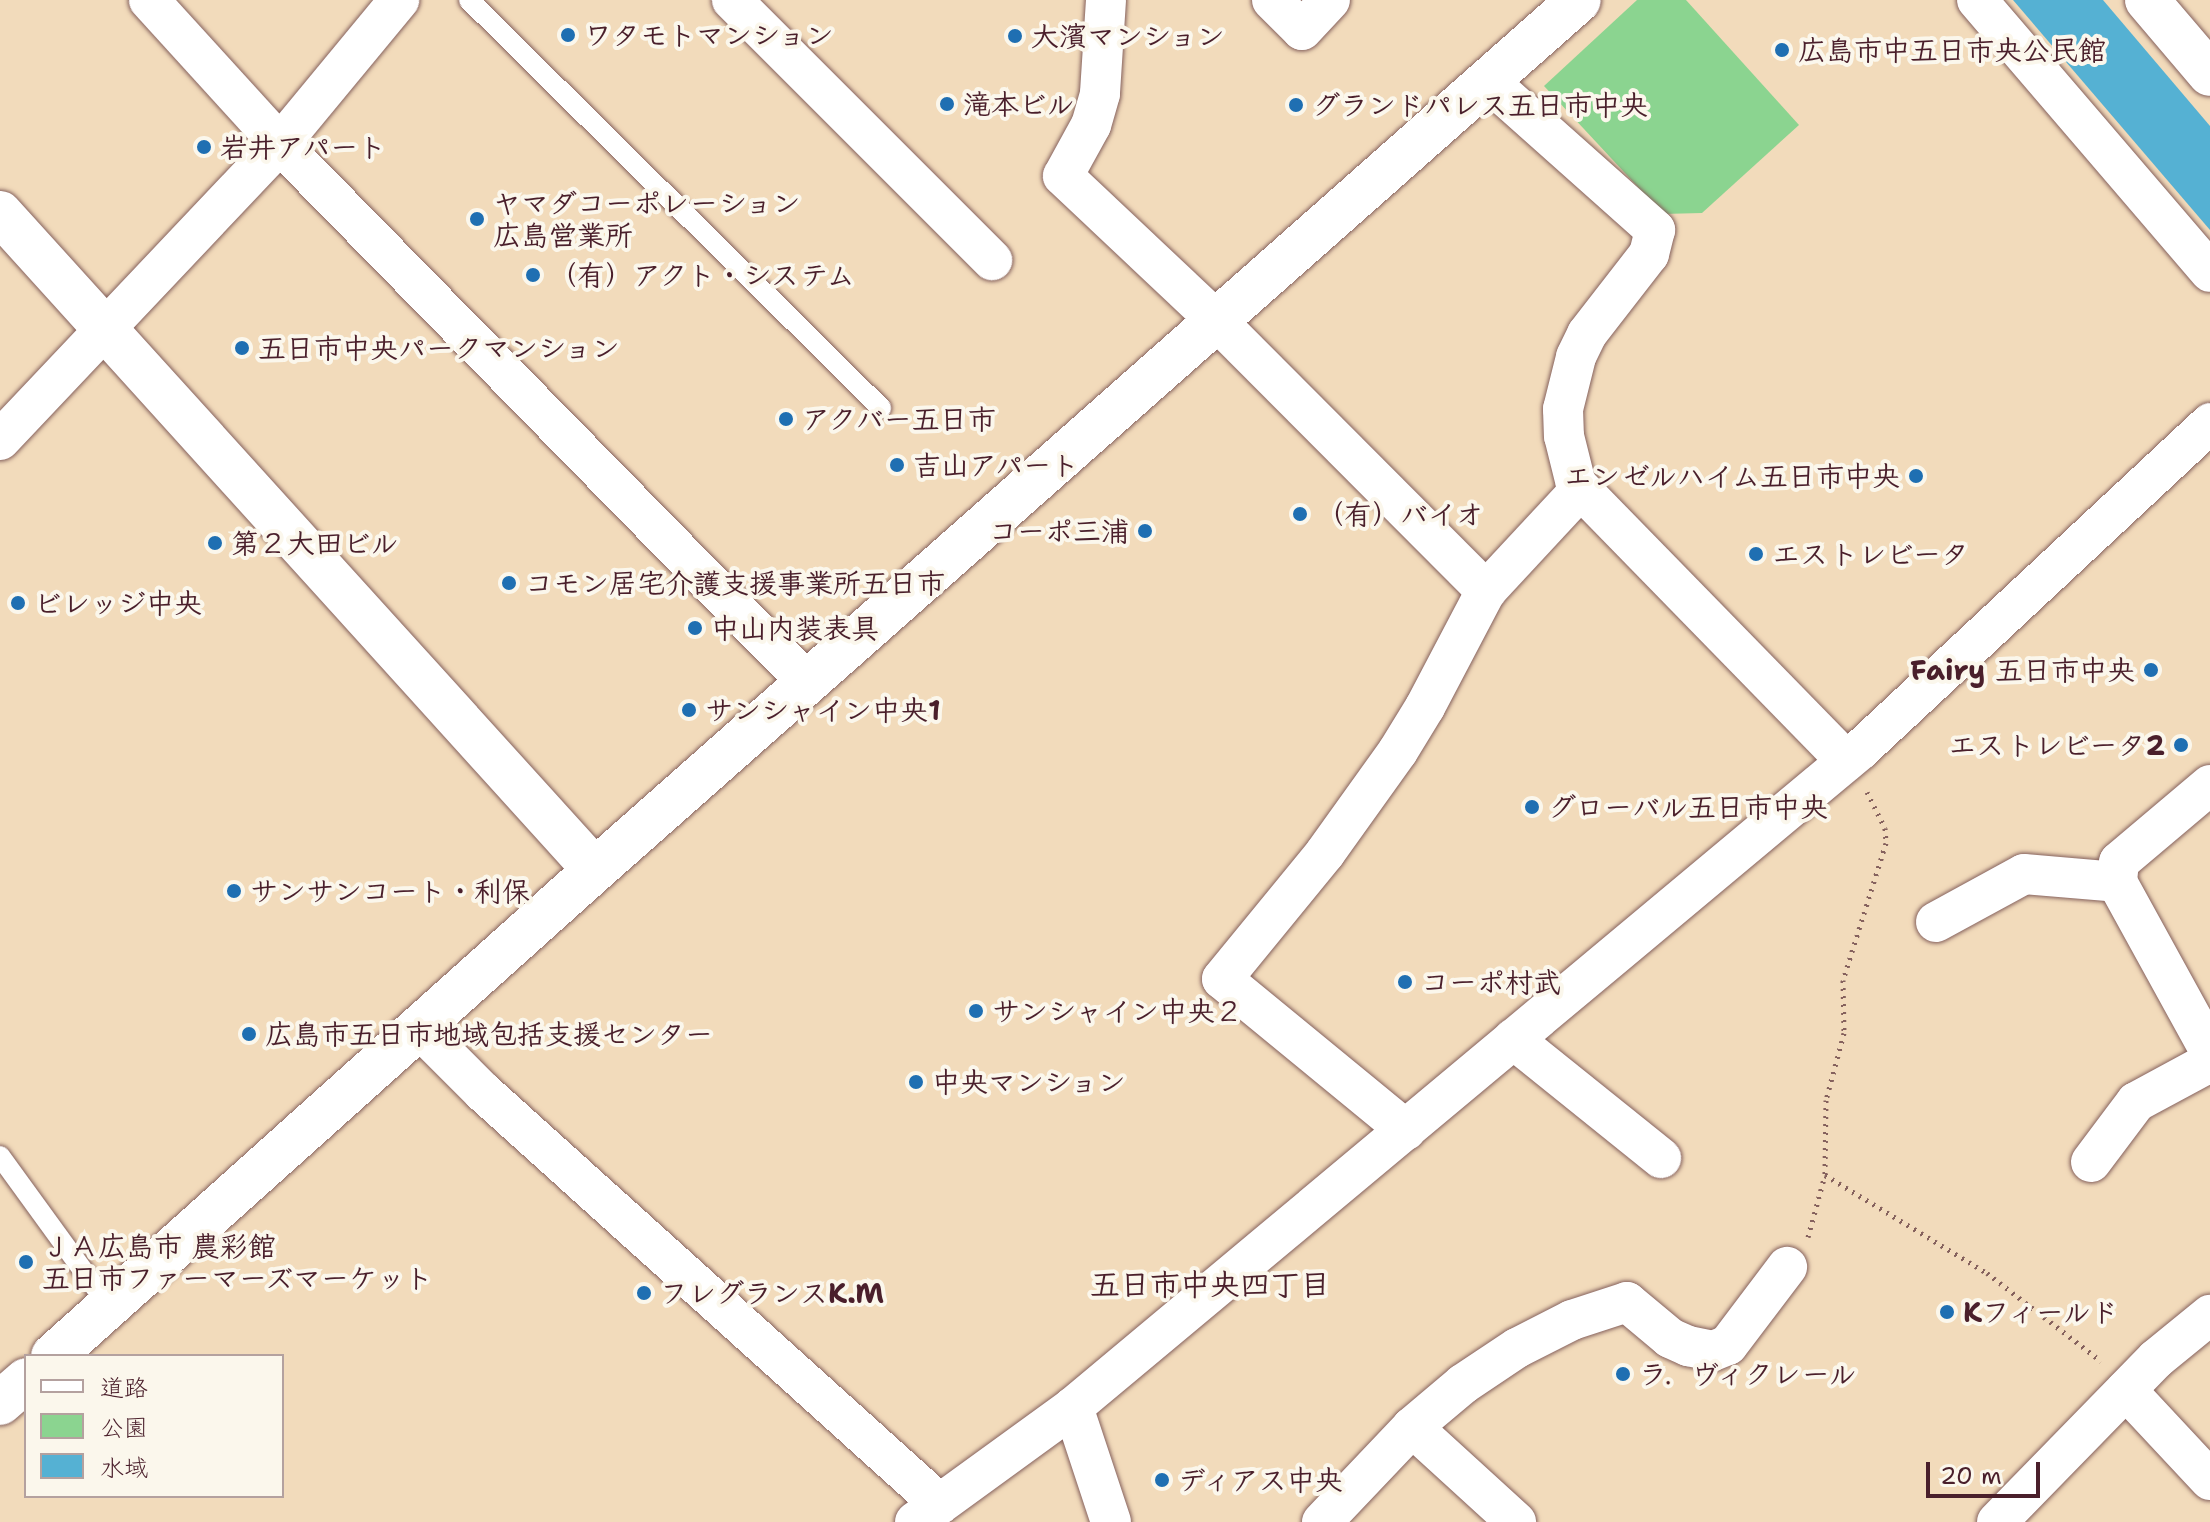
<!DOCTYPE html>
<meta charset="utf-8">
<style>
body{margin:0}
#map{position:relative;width:2210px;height:1522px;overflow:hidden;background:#f2dbbb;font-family:"Shantell Sans","Klee One",sans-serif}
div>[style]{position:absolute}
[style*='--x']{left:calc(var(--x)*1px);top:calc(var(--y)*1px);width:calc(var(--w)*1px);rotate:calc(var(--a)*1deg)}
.green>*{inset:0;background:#8bd490}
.water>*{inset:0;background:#55b1d3}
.path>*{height:5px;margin-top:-2.5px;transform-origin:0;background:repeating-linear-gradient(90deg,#85615d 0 2px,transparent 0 8px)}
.roads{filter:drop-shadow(0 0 2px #85615d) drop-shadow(0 0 2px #85615d)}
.lane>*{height:20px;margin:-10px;padding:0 10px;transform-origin:10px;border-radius:10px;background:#fff}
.street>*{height:40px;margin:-20px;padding:0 20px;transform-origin:20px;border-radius:20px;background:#fff}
.secondary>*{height:44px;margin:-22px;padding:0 22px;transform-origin:22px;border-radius:22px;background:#fff}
.primary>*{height:44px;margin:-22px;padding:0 22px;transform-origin:22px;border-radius:22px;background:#fff}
.dots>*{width:22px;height:22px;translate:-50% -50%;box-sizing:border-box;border:4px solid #fbf7ec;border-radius:50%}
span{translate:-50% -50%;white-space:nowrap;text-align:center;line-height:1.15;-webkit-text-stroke:8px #fbf7ec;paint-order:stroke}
.poi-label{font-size:28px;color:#4a1f2b;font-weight:700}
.left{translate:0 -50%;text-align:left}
.right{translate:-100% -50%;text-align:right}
.neighbourhood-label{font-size:30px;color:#4a1f2b;font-weight:700}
.legend{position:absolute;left:24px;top:1354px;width:260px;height:144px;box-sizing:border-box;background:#fbf7ec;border:2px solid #b4a19f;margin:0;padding:10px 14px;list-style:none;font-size:24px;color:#4a1f2b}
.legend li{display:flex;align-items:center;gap:16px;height:40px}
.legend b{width:40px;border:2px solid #b4a19f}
.scale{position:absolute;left:1926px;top:1462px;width:114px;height:36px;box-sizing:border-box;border:4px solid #4a1f2b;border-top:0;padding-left:10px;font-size:24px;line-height:28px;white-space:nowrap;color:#4a1f2b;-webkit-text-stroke:6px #fbf7ec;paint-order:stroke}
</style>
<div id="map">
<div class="green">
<div style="clip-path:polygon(1637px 0,1686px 0,1799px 125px,1702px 213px,1663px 214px,1544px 86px)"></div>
</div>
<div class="water">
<div style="clip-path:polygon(2013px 0,2103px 0,2210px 126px,2210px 230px)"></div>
</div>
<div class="path">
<div style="--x:1867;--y:792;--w:40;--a:63.4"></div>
<div style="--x:1885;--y:828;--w:15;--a:86"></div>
<div style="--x:1886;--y:843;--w:144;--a:107.4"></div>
<div style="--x:1843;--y:980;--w:53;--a:88.9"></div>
<div style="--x:1844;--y:1033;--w:69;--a:105"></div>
<div style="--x:1826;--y:1100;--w:75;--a:90.8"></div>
<div style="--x:1825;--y:1175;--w:189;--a:31.2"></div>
<div style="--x:1987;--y:1273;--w:144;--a:37.7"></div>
<div style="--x:1808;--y:1237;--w:64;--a:-74.7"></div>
</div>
<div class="roads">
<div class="lane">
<div style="--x:469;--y:0;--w:580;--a:44.72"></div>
<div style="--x:0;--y:1156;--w:185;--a:54"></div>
</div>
<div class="street">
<div style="--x:149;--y:0;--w:195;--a:47.7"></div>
<div style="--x:280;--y:144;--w:755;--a:45.59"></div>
<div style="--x:732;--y:0;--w:368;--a:45"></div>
<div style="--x:1106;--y:0;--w:94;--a:93.7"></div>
<div style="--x:1100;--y:94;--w:32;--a:106"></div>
<div style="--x:1091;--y:125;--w:58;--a:118.8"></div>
<div style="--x:1063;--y:176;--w:210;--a:43.3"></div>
<div style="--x:1216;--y:320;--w:383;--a:45.1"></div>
<div style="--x:1272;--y:0;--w:42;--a:45"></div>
<div style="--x:1302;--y:30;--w:41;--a:-47"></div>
<div style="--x:1977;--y:0;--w:358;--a:49.4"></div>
<div style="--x:1488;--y:81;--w:224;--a:41.7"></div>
<div style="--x:1655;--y:230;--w:25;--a:104"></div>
<div style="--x:1649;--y:254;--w:101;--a:127.8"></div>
<div style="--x:1587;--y:334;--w:25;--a:116"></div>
<div style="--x:1576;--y:357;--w:54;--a:104"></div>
<div style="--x:1563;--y:409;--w:27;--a:88"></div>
<div style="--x:1564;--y:436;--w:49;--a:76"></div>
<div style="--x:1576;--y:484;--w:387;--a:45.7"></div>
<div style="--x:0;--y:440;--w:407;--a:-46.6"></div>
<div style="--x:280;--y:144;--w:187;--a:-50.4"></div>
<div style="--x:2210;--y:785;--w:119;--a:139.8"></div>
<div style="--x:2119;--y:862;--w:20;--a:96"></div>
<div style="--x:2117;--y:882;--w:193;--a:61.2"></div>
<div style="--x:1936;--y:922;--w:100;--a:-28.6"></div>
<div style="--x:2024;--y:874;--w:93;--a:4.9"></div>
<div style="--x:420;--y:1029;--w:89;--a:45"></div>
<div style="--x:483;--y:1092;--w:615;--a:42.04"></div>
<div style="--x:1513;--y:1039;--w:190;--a:38.8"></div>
<div style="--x:1406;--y:1130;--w:238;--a:-140.6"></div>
<div style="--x:1222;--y:979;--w:163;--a:-50.7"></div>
<div style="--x:1325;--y:853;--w:125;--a:-54.4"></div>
<div style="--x:1398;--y:751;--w:52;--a:-58.5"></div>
<div style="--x:1425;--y:707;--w:131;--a:-62.3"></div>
<div style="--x:1486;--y:591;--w:138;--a:-47.1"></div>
<div style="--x:2091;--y:1162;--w:75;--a:-53.1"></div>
<div style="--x:2136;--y:1102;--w:84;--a:-28.4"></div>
<div style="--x:2126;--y:1390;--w:123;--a:47"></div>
<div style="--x:1073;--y:1407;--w:121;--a:71.7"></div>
<div style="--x:1412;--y:1427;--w:67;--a:-40.1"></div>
<div style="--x:1463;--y:1384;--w:65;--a:-33.7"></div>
<div style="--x:1517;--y:1348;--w:62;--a:-27"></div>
<div style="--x:1572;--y:1320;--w:58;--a:-18.1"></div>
<div style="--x:1627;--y:1302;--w:56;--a:39.9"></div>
<div style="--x:1670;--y:1338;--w:20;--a:24"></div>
<div style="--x:1688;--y:1346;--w:25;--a:11"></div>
<div style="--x:1713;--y:1351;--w:16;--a:-22"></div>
<div style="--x:1728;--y:1345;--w:98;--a:-52.9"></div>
<div style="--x:915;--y:1522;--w:195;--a:-36"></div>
<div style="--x:1073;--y:1407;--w:1027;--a:-39.86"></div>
<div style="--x:1861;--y:749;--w:478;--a:-43"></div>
<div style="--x:1322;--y:1522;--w:131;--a:-46.5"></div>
<div style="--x:1412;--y:1427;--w:141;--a:42.4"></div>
<div style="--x:1997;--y:1522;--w:228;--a:-45.7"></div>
<div style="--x:2156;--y:1359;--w:70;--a:-39.2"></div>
</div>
<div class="secondary">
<div style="--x:0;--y:213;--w:886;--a:47.84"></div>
<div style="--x:53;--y:1356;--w:728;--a:-41.88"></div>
<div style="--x:595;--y:870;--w:1313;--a:-41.48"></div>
<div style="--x:0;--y:1403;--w:35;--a:-41"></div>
</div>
<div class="primary">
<div style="--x:2147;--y:0;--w:97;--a:49.6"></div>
</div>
</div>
<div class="dots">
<div style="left:568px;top:35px;background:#1f6fb2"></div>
<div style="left:1015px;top:36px;background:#1f6fb2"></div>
<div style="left:1782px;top:50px;background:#1f6fb2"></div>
<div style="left:947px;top:104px;background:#1f6fb2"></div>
<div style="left:1296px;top:105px;background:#1f6fb2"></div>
<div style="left:204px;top:147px;background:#1f6fb2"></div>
<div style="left:477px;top:219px;background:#1f6fb2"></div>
<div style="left:533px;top:275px;background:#1f6fb2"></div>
<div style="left:242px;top:348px;background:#1f6fb2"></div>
<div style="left:786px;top:419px;background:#1f6fb2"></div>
<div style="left:897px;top:465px;background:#1f6fb2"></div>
<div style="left:1916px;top:476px;background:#1f6fb2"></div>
<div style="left:1300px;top:514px;background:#1f6fb2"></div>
<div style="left:1145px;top:531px;background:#1f6fb2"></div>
<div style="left:215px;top:543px;background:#1f6fb2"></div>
<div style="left:1756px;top:554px;background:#1f6fb2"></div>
<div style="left:509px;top:583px;background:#1f6fb2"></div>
<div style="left:18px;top:603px;background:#1f6fb2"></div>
<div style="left:695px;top:628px;background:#1f6fb2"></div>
<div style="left:2151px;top:670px;background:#1f6fb2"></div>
<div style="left:689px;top:710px;background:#1f6fb2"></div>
<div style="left:2181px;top:745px;background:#1f6fb2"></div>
<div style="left:1532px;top:807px;background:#1f6fb2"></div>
<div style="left:234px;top:891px;background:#1f6fb2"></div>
<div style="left:1405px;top:982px;background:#1f6fb2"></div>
<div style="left:976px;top:1011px;background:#1f6fb2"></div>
<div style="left:249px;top:1034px;background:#1f6fb2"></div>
<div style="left:916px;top:1082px;background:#1f6fb2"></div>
<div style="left:26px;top:1262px;background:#1f6fb2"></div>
<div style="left:644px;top:1293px;background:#1f6fb2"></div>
<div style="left:1947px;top:1312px;background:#1f6fb2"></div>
<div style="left:1623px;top:1374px;background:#1f6fb2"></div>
<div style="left:1162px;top:1480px;background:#1f6fb2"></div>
</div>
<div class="poi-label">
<span class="left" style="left:584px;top:35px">ワタモトマンション</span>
<span class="left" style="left:1031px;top:36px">大濱マンション</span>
<span class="left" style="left:1798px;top:50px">広島市中五日市央公民館</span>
<span class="left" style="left:963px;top:104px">滝本ビル</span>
<span class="left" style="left:1312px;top:105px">グランドパレス五日市中央</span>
<span class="left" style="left:220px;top:147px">岩井アパート</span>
<span class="left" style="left:493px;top:219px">ヤマダコーポレーション<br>広島営業所</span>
<span class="left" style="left:549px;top:275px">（有）アクト・システム</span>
<span class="left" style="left:258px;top:348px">五日市中央パークマンション</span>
<span class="left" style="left:802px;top:419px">アクバー五日市</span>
<span class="left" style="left:913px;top:465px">吉山アパート</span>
<span class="right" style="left:1900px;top:476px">エンゼルハイム五日市中央</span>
<span class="left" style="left:1316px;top:514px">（有）バイオ</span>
<span class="right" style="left:1129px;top:531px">コーポ三浦</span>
<span class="left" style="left:231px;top:543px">第２大田ビル</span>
<span class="left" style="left:1772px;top:554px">エストレビータ</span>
<span class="left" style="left:525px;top:583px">コモン居宅介護支援事業所五日市</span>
<span class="left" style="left:34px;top:603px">ビレッジ中央</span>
<span class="left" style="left:711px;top:628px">中山内装表具</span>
<span class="right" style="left:2135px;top:670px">Fairy 五日市中央</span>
<span class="left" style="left:705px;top:710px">サンシャイン中央1</span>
<span class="right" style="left:2165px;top:745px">エストレビータ2</span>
<span class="left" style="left:1548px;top:807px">グローバル五日市中央</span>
<span class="left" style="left:250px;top:891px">サンサンコート・利保</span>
<span class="left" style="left:1421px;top:982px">コーポ村武</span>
<span class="left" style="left:992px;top:1011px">サンシャイン中央２</span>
<span class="left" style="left:265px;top:1034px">広島市五日市地域包括支援センター</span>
<span class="left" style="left:932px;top:1082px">中央マンション</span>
<span class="left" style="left:42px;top:1262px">ＪＡ広島市 農彩館<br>五日市ファーマーズマーケット</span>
<span class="left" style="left:660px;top:1293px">フレグランスK.M</span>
<span class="left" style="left:1963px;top:1312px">Kフィールド</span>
<span class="left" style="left:1639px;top:1374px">ラ．ヴィクレール</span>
<span class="left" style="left:1178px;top:1480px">ディアス中央</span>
</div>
<div class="neighbourhood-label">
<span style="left:1210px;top:1285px">五日市中央四丁目</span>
</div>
<ul class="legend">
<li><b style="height:10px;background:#fff"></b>道路</li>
<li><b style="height:22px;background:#8bd490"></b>公園</li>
<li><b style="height:22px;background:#55b1d3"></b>水域</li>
</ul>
<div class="scale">20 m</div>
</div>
